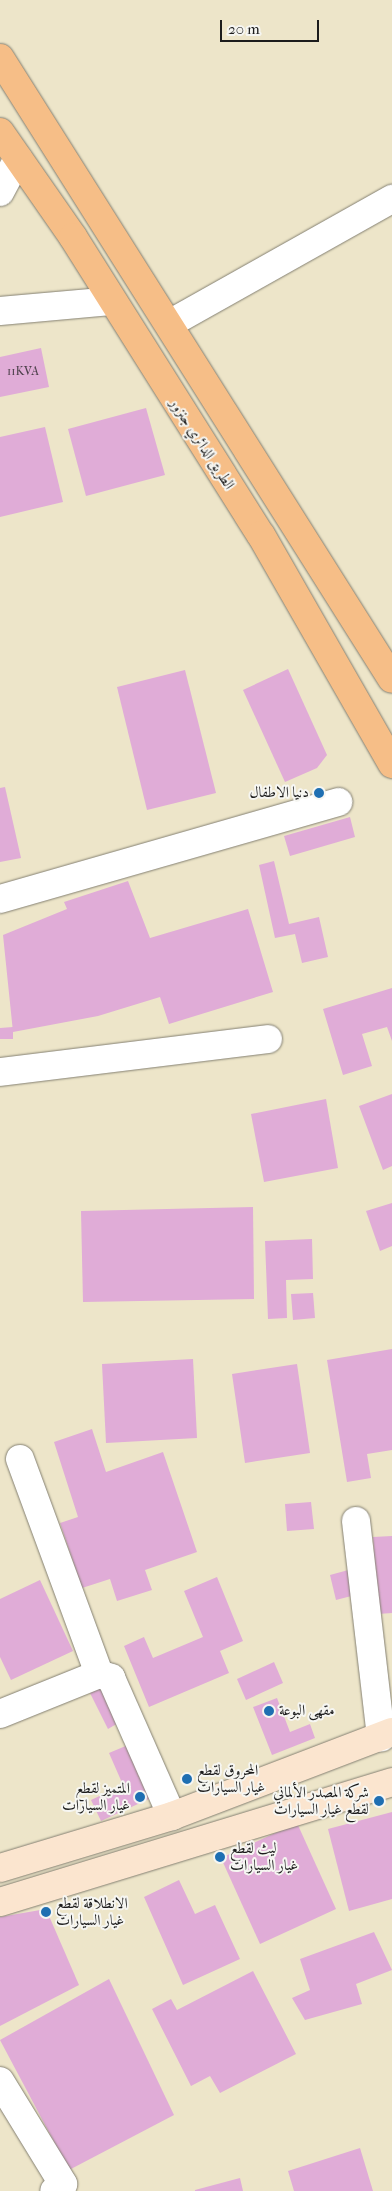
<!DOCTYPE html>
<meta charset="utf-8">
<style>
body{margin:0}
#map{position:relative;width:392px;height:2191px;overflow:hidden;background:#ede5c9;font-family:"IM FELL French Canon",Amiri,serif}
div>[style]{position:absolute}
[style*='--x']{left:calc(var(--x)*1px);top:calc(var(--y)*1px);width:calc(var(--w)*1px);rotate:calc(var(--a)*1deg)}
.building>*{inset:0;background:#e0acd7}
.roads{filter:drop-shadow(0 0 1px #848072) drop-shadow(0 0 1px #848072)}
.minor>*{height:28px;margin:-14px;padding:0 14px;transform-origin:14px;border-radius:14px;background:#fff}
.tertiary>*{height:28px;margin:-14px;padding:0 14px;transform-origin:14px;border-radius:14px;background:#fff}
.secondary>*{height:28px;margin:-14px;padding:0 14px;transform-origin:14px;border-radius:14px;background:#fbe5cf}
.primary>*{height:28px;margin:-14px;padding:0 14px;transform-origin:14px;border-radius:14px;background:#f6be87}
.dots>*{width:14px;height:14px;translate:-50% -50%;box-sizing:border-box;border:2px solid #f6f6f2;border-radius:50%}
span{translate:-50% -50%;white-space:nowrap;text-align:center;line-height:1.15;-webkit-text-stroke:4px #f6f6f2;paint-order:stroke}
.number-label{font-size:12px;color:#4d404b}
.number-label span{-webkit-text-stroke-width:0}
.street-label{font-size:15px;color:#1c1c1c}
.poi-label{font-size:15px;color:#1c1c1c}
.right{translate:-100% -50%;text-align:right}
.left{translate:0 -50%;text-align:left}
.scale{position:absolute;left:220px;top:20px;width:99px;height:22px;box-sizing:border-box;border:2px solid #1c1c1c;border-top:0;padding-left:6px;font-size:15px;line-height:18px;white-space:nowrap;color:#1c1c1c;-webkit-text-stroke:4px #f6f6f2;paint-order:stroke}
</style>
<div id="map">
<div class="building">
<div style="clip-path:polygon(41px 348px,49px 387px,0 397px,0 357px)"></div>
<div style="clip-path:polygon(146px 408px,165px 475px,86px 496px,68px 429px)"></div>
<div style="clip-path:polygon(45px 427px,63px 502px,0 517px,0 437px)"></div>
<div style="clip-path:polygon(288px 669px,327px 755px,317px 768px,285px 782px,243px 690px)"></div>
<div style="clip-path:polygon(185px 670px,216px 793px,147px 810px,117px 687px)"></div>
<div style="clip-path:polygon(5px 787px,21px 858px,0 862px,0 788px)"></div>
<div style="clip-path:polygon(350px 817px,355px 837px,290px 856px,284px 836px)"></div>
<div style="clip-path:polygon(274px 861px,289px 924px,319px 917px,328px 957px,302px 963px,295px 934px,275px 938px,259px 865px)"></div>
<div style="clip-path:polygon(128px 881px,150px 938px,248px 909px,273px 992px,169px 1024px,160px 997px,98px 1016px,13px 1032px,3px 935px,67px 909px,64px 902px)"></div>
<div style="clip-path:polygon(392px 988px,392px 1041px,387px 1027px,362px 1034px,372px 1066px,343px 1075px,323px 1009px)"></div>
<div style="clip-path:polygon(13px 1027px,13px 1039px,0 1039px,0 1028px)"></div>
<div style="clip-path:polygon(392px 1094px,392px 1166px,383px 1170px,359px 1106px)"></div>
<div style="clip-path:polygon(326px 1099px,338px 1168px,264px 1182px,251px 1114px)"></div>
<div style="clip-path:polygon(392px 1203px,392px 1246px,380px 1251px,366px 1211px)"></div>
<div style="clip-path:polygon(253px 1207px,254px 1299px,83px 1302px,81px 1211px)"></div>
<div style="clip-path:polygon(312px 1239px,313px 1279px,286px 1280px,287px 1318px,268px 1319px,265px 1241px)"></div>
<div style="clip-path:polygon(313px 1293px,315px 1318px,293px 1320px,291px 1294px)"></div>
<div style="clip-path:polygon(392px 1349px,392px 1450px,367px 1454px,371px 1478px,347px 1482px,327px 1360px)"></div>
<div style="clip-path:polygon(193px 1359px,197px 1438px,106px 1443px,102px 1364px)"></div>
<div style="clip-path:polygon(297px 1364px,310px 1453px,245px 1463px,232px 1374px)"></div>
<div style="clip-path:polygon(92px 1429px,106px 1472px,163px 1452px,197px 1552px,145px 1570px,152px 1590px,117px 1601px,110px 1579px,82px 1588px,60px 1523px,78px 1517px,54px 1442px)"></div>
<div style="clip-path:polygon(311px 1502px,314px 1529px,287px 1531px,285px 1504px)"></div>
<div style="clip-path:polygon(392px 1536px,392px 1613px,378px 1614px,373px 1537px)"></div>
<div style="clip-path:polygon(352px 1569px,359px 1594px,336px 1600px,330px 1575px)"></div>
<div style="clip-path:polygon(217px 1577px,243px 1641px,220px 1651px,229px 1673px,149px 1707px,124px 1646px,144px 1637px,153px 1658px,203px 1637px,184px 1591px)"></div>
<div style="clip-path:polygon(40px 1580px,73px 1651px,11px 1680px,0 1657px,0 1599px)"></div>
<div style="clip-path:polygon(274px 1662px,283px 1683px,246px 1700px,237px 1679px)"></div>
<div style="clip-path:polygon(105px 1679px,125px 1719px,108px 1729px,87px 1687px)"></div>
<div style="clip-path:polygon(277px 1698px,290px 1732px,310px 1724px,315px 1738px,272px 1755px,253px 1707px)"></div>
<div style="clip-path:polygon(128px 1745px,151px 1798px,101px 1821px,91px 1800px,123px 1785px,109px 1753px)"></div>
<div style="clip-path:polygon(392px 1812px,392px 1899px,349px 1911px,328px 1829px)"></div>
<div style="clip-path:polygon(297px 1823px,336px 1909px,260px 1944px,221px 1858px)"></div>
<div style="clip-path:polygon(179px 1880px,195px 1914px,215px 1905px,240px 1959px,183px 1985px,144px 1897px)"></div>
<div style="clip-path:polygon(46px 1909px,79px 1985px,0 2026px,0 1917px)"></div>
<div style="clip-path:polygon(374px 1932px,392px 1970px,356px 1984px,362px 2004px,305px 2020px,292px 1998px,310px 1990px,300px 1959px)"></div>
<div style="clip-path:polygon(253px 1971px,296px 2054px,220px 2093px,210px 2076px,191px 2086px,152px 2009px,171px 1999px,177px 2010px)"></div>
<div style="clip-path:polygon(109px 1979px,174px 2115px,69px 2170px,0 2040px)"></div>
<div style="clip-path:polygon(360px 2148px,373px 2191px,294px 2191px,288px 2171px)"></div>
<div style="clip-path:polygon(240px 2178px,243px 2191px,195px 2191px,195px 2190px)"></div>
</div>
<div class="roads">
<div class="minor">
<div style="--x:169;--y:324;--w:256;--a:-29.3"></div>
<div style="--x:0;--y:899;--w:352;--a:-16"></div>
<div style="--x:0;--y:1072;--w:270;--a:-7"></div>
<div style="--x:20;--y:1459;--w:229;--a:69.8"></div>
<div style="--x:356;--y:1521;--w:218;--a:83.4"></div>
<div style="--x:0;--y:1714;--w:107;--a:-22"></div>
<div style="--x:99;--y:1674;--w:13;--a:18"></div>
<div style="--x:111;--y:1678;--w:151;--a:66.2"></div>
<div style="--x:0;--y:2081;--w:121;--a:58.5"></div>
<div style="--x:63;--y:2184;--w:11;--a:142"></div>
</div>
<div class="tertiary">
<div style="--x:0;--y:192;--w:38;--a:-62"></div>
<div style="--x:0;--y:311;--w:111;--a:-5.1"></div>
</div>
<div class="secondary">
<div style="--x:0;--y:1868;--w:180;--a:-16.8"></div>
<div style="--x:172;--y:1816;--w:235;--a:-20.9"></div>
<div style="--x:0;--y:1902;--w:410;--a:-17"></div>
</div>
<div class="primary">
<div style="--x:0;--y:58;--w:734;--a:57.74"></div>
<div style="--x:0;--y:132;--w:128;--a:55.2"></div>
<div style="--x:73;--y:237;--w:352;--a:57.8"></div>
<div style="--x:261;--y:535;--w:264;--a:60.2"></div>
</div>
</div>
<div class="dots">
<div style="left:319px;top:793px;background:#1f6fb2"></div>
<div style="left:269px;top:1711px;background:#1f6fb2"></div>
<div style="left:187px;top:1779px;background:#1f6fb2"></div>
<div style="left:140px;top:1797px;background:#1f6fb2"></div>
<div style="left:379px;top:1801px;background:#1f6fb2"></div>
<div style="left:220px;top:1857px;background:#1f6fb2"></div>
<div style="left:46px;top:1912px;background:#1f6fb2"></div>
</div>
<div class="number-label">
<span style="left:23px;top:372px">11KVA</span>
</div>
<div class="street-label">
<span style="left:202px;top:444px;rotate:57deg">الطريق الدائري جنزور</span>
</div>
<div class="poi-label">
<span class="right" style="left:309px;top:793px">دنيا الاطفال</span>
<span class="left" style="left:279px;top:1711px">مقهى البوعة</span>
<span class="left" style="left:197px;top:1779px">المحروق لقطع<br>غيار السيارات</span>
<span class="right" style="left:130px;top:1797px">المتميز لقطع<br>غيار السيارات</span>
<span class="right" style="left:369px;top:1801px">شركة المصدر الألماني<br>لقطع غيار السيارات</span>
<span class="left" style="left:230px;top:1857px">ليث لقطع<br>غيار السيارات</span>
<span class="left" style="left:56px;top:1912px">الانطلاقة لقطع<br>غيار السيارات</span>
</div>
<div class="scale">20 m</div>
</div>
